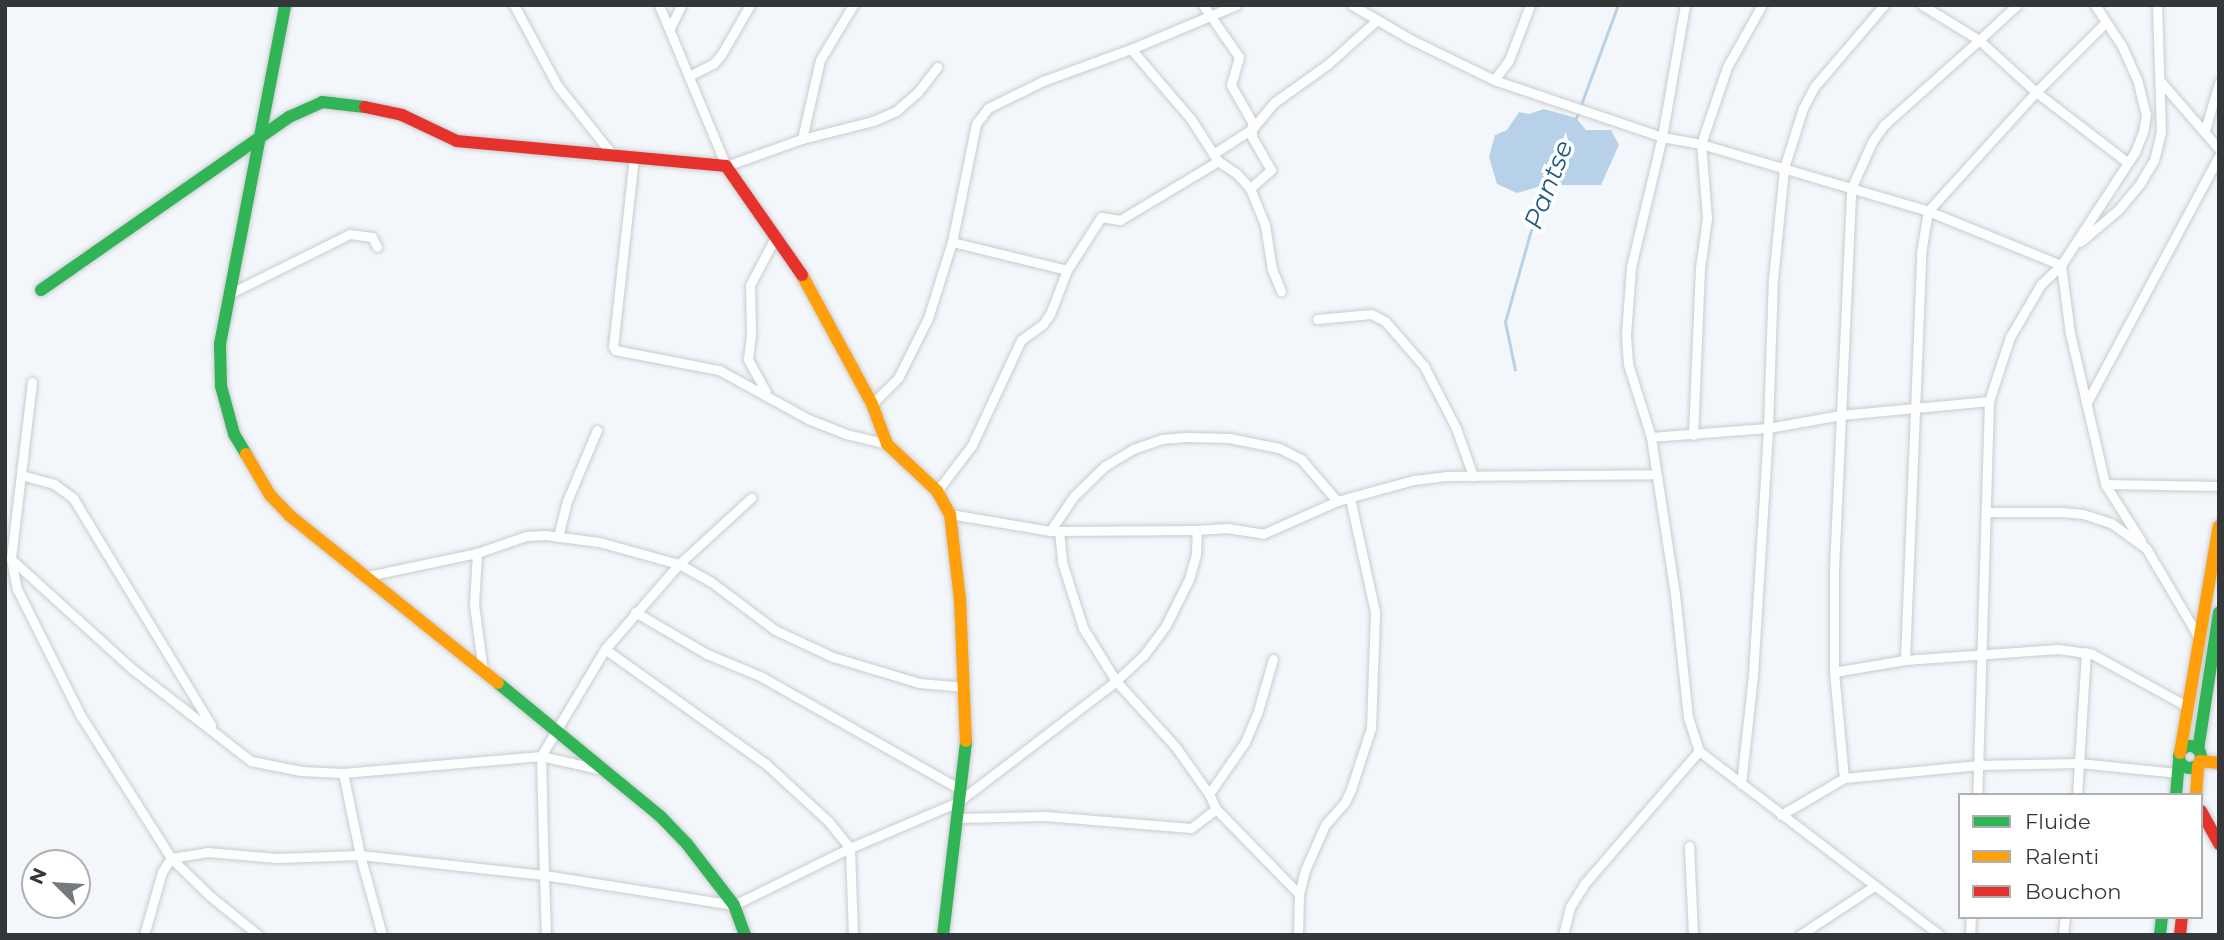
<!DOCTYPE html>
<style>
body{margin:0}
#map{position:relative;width:2224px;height:940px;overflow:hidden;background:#f3f6fa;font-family:Montserrat,sans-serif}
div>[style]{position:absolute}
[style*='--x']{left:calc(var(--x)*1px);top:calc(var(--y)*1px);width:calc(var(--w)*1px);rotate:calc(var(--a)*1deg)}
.water>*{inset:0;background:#b7d2e8}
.stream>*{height:2.5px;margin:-1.25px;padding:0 1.25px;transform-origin:1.25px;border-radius:1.25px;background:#b7d2e8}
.roads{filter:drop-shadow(0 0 2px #c9cccf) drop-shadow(0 0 2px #c9cccf)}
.street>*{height:9px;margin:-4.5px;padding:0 4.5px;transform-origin:4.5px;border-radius:4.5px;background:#fdfefe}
.fast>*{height:12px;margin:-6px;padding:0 6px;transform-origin:6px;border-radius:6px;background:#30b455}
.fast>.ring{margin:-6px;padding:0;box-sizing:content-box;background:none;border:12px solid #30b455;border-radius:50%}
.slow>*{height:12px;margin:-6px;padding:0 6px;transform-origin:6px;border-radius:6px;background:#ff9f0a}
.jam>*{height:12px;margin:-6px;padding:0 6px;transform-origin:6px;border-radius:6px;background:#e5322d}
span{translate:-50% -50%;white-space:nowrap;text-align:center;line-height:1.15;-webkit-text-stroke:7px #fff;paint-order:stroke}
.water-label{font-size:26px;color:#215a82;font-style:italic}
.frame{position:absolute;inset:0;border:7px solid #34373a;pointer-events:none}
.legend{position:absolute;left:1958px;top:793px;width:245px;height:126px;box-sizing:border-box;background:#fff;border:2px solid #aeafb0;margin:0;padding:9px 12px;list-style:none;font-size:21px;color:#34373a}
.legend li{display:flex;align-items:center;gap:14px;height:35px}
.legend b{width:35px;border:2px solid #aeafb0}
.north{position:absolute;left:21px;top:849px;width:70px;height:70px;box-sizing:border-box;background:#fff;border:2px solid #aeafb0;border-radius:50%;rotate:294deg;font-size:19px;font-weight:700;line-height:28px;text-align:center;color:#34373a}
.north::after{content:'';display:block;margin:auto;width:24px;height:32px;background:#777a7d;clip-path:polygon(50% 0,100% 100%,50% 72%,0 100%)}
</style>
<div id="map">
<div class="water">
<div style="clip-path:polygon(1544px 109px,1576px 118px,1586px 130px,1611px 130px,1619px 145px,1601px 185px,1544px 185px,1517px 193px,1497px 184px,1489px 157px,1495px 135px,1507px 130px,1519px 112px,1529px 114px)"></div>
</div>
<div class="stream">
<div style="--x:1575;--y:121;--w:124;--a:-69.7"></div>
<div style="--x:1515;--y:370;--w:49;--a:-101.8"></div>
<div style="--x:1505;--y:322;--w:143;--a:-74.2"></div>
</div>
<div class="roads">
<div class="street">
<div style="--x:514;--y:5;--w:91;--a:61.7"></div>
<div style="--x:557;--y:85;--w:87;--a:51.5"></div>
<div style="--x:659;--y:5;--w:174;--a:67.4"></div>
<div style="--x:726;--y:166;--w:81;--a:-19.6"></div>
<div style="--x:802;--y:139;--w:73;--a:-14.2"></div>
<div style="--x:873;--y:121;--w:25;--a:-23"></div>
<div style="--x:896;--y:111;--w:28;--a:-41"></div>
<div style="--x:917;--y:93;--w:33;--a:-52"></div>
<div style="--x:1203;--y:5;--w:63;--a:55.3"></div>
<div style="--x:1239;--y:57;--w:29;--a:106"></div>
<div style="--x:1231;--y:85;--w:43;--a:60.4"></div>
<div style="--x:1252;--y:122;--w:15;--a:90"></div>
<div style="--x:1252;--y:137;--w:38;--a:60"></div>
<div style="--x:1271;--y:170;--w:28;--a:139"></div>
<div style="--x:1352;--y:5;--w:67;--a:30.4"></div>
<div style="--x:1410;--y:39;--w:93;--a:26"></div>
<div style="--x:1494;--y:80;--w:177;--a:18.7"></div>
<div style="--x:1662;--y:137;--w:134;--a:-80.1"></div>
<div style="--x:2017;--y:5;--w:52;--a:137.4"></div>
<div style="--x:1979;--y:40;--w:77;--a:42.4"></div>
<div style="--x:2036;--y:92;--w:99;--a:-45"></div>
<div style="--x:2095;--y:5;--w:49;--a:56.6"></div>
<div style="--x:2122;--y:46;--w:36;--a:66"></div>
<div style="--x:2137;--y:79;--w:36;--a:76"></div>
<div style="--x:2146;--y:114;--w:18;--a:99"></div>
<div style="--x:2143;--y:132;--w:22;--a:112"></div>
<div style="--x:2135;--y:152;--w:135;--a:123.2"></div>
<div style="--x:2061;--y:265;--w:69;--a:82.5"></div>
<div style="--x:2070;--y:333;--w:155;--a:76.9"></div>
<div style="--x:670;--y:28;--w:25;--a:-64"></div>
<div style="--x:1131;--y:49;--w:92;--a:49.4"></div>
<div style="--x:1191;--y:119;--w:50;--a:57.3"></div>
<div style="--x:1218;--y:161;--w:22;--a:34"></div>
<div style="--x:1236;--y:173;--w:21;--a:47"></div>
<div style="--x:1250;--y:188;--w:40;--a:68"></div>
<div style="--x:1265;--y:225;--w:45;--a:81"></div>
<div style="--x:1272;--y:269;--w:24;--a:68"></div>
<div style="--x:689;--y:76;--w:28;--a:-27"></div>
<div style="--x:714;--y:63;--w:11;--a:-49"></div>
<div style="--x:721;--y:55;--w:58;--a:-59.9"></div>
<div style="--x:1494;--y:80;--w:25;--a:-53"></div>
<div style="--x:1509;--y:60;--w:59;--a:-69.1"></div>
<div style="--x:2162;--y:83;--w:87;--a:49.2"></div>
<div style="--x:2205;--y:130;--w:49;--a:-73.4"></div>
<div style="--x:802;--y:139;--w:81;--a:-77.2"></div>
<div style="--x:820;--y:60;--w:64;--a:-59"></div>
<div style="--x:1213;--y:154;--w:46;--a:-32.7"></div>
<div style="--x:1252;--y:129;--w:35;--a:-50"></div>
<div style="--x:1275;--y:102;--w:65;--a:-35.6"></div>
<div style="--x:1328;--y:64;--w:64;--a:-41.9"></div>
<div style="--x:634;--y:157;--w:190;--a:96.3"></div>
<div style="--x:613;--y:346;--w:4;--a:63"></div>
<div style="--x:615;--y:350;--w:106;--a:10.9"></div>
<div style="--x:719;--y:370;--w:102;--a:28.8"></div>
<div style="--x:808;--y:419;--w:41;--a:21.5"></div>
<div style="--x:846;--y:434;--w:42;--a:13.7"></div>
<div style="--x:952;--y:242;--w:118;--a:13.7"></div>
<div style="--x:2080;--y:242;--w:50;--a:-40.1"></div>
<div style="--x:2118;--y:210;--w:33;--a:-50"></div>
<div style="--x:2139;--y:185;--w:29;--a:-59"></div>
<div style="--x:2154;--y:160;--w:29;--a:-76"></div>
<div style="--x:2161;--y:132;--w:127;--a:-91.8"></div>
<div style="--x:227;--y:295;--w:137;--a:-26.4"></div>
<div style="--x:350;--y:234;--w:22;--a:8"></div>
<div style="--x:372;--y:237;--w:11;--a:63"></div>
<div style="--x:1317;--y:319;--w:54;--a:-5.3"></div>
<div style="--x:1371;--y:314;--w:16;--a:27"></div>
<div style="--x:1385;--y:321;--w:60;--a:49.1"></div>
<div style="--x:1424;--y:366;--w:70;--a:62.7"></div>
<div style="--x:1456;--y:428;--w:51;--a:70.5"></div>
<div style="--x:32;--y:382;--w:178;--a:96.8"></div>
<div style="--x:11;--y:559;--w:31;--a:79"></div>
<div style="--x:17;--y:589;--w:142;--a:63.3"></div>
<div style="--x:81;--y:716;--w:168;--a:57.6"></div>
<div style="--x:171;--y:858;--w:54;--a:44.3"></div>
<div style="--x:210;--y:896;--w:62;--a:39.1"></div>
<div style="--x:766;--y:392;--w:38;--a:-119"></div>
<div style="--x:748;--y:359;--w:24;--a:-83"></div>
<div style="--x:751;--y:335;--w:50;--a:-91.1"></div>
<div style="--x:750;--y:285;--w:53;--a:-62"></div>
<div style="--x:872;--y:404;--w:37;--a:-45"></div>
<div style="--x:898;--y:378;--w:67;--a:-63.4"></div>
<div style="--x:928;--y:318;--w:80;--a:-72.5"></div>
<div style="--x:952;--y:242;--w:120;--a:-78.5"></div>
<div style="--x:976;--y:124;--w:20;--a:-53"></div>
<div style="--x:988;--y:108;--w:61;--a:-26.1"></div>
<div style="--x:1043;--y:81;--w:94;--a:-20"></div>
<div style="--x:1131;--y:49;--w:114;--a:-22.7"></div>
<div style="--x:2086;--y:404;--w:281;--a:-61.8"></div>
<div style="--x:1693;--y:435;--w:167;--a:-87.6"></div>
<div style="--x:1700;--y:268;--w:50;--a:-82"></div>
<div style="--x:1707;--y:218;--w:74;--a:-94.6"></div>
<div style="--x:1701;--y:144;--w:237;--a:16.4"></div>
<div style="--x:1928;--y:211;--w:144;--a:22.1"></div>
<div style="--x:2061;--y:265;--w:28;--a:136"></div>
<div style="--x:2041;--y:284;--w:61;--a:120.3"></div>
<div style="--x:2010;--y:337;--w:67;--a:108.2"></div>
<div style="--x:1989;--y:401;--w:394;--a:91.7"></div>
<div style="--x:1651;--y:437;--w:77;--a:-107.5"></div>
<div style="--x:1628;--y:364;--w:30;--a:-94"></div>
<div style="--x:1626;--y:334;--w:67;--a:-85.7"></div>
<div style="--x:1631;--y:267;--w:134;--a:-76.6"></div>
<div style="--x:1662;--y:137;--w:40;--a:10"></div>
<div style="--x:1701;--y:144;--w:81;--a:-71.3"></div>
<div style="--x:1727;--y:67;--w:71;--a:-60.6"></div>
<div style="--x:21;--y:475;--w:34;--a:15"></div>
<div style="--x:54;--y:484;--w:24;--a:36"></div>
<div style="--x:73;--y:498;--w:266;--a:58.7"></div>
<div style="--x:937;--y:491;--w:58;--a:-52.7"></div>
<div style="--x:972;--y:445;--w:116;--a:-65"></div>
<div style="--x:1021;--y:340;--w:27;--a:-36"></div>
<div style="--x:1043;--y:324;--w:12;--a:-55"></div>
<div style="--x:1050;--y:314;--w:47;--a:-68.9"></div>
<div style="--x:1067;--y:270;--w:63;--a:-57.3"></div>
<div style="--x:1101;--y:217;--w:19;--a:9"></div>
<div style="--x:1120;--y:220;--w:114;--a:-31"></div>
<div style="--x:1987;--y:512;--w:74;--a:0"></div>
<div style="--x:2061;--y:512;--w:22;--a:5"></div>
<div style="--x:2083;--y:514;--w:29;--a:18"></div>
<div style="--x:2111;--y:523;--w:43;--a:35.5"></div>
<div style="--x:2146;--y:548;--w:102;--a:59.4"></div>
<div style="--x:950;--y:514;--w:101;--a:9.6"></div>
<div style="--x:1050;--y:531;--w:147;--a:-0.4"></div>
<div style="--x:1050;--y:531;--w:42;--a:-55.6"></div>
<div style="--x:1074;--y:496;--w:43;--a:-44.1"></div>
<div style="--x:1105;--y:466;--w:33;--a:-31"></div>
<div style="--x:1133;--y:449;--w:31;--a:-19"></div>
<div style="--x:1162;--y:439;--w:24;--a:-5"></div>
<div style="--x:1186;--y:437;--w:43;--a:1.3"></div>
<div style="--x:1229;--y:438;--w:51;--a:11.3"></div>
<div style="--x:1279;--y:448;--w:25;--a:27"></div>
<div style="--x:1301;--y:459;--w:55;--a:49.4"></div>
<div style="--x:1059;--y:531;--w:31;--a:84"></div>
<div style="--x:1062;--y:562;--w:69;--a:72.3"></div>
<div style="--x:1083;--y:628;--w:62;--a:58.1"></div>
<div style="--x:1116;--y:681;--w:37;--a:-43"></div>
<div style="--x:1143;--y:656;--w:39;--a:-53"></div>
<div style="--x:1166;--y:625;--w:51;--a:-63.4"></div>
<div style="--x:1189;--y:579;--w:26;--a:-74"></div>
<div style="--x:1196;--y:554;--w:24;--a:-88"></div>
<div style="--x:1197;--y:530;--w:30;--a:-4"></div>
<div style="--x:1227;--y:528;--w:36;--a:9"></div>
<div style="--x:1263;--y:534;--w:81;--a:-24"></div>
<div style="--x:1337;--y:501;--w:80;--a:-15.3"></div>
<div style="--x:1414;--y:480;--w:32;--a:-7"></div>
<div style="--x:1446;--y:476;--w:209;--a:-0.5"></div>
<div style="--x:558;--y:537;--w:37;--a:-76"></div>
<div style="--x:567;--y:501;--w:77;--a:-67.1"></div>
<div style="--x:2141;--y:541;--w:67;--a:-122.3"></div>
<div style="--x:2105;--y:484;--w:114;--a:1"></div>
<div style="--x:11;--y:559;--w:162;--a:42.2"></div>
<div style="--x:131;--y:668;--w:152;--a:37.8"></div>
<div style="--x:251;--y:761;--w:51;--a:11.3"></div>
<div style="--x:301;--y:771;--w:42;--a:2.7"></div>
<div style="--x:343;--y:773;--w:199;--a:-4.9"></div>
<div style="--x:541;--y:756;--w:64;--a:12.7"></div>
<div style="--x:368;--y:576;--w:111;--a:-11.9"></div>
<div style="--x:635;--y:612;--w:83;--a:30.3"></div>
<div style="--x:707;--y:654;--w:57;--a:22.5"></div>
<div style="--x:760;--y:676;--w:230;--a:29.5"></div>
<div style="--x:605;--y:649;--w:113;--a:-49"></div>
<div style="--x:679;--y:564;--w:98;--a:-42.5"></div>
<div style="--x:1905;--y:660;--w:407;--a:-87.7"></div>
<div style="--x:1921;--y:253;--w:43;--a:-80.5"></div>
<div style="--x:1928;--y:211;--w:161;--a:-47.8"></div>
<div style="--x:2036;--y:92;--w:115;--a:37.6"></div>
<div style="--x:483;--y:671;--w:68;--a:-97.7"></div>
<div style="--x:474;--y:604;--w:51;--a:-86.6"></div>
<div style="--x:477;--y:553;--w:52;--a:-19.1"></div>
<div style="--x:526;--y:536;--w:19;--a:-3"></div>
<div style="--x:545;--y:535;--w:54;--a:7.4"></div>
<div style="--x:599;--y:542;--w:83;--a:15.4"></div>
<div style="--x:679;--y:564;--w:35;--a:29"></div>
<div style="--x:710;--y:581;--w:81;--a:37"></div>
<div style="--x:775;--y:630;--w:64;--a:25"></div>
<div style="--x:833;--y:657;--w:90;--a:16.8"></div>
<div style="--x:919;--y:683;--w:46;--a:5"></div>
<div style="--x:1834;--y:672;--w:103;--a:-90"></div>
<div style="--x:1834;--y:569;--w:380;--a:-87.4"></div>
<div style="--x:1851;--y:189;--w:51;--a:-65.9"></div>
<div style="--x:1872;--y:142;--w:21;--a:-55"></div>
<div style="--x:1884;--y:125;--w:127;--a:-41.8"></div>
<div style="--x:1979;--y:40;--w:67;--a:-148.4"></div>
<div style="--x:1699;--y:751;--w:35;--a:-108"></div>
<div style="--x:1688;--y:718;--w:125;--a:-96"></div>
<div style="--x:1675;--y:594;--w:159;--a:-98.7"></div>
<div style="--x:1651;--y:437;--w:117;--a:-4.4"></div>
<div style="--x:1768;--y:428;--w:74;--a:-10.1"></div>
<div style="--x:1841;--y:415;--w:149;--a:-5.4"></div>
<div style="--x:1844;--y:778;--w:106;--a:-95.4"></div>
<div style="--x:1834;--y:672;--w:72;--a:-9.6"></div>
<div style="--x:1905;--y:660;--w:153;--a:-4.1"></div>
<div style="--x:2058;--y:649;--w:34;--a:8"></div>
<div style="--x:2092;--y:654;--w:110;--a:28.9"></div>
<div style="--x:1741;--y:784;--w:110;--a:-83.7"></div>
<div style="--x:1753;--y:675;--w:247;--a:-86.5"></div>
<div style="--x:1768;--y:428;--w:149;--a:-88.1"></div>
<div style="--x:1773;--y:279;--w:112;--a:-84.3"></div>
<div style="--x:1784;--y:168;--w:63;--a:-72.4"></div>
<div style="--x:1803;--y:108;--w:24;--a:-62"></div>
<div style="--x:1814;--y:87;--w:108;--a:-49.5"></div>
<div style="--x:1209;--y:794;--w:63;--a:-55.3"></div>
<div style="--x:1245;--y:742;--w:34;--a:-67"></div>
<div style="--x:1258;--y:711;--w:54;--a:-73.9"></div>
<div style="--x:2077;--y:795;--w:143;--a:-86.4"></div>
<div style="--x:1781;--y:815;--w:73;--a:-30.4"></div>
<div style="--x:1844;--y:778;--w:136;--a:-5.5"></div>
<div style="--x:1979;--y:765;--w:100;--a:-1.1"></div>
<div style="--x:2079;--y:763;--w:100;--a:5.8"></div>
<div style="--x:957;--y:818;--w:88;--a:-1.3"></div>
<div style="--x:1045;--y:816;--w:146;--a:4.7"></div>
<div style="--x:1191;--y:828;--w:31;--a:-37"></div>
<div style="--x:1689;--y:846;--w:89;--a:87.4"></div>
<div style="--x:144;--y:935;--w:66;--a:-74.1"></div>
<div style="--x:162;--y:872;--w:17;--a:-57"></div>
<div style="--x:171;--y:858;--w:36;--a:-9"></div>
<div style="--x:207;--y:852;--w:70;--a:4.9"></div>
<div style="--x:277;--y:858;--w:83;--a:-2.1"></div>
<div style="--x:360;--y:855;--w:84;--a:-101.7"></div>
<div style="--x:382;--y:935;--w:83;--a:-105.4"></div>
<div style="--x:360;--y:855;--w:185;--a:6.2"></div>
<div style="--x:544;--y:875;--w:60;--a:88.1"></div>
<div style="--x:853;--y:935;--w:87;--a:-92"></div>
<div style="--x:850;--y:848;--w:35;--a:-129"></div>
<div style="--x:828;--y:821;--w:84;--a:-137.4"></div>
<div style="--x:766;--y:764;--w:198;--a:-144.5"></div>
<div style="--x:605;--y:649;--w:125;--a:120.9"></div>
<div style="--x:541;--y:756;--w:119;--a:88.6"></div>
<div style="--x:544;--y:875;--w:192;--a:9"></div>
<div style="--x:734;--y:905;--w:129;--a:-26.2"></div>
<div style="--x:850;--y:848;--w:117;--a:-23.1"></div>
<div style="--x:958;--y:802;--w:199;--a:-37.4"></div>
<div style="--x:1116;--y:681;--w:88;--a:47.8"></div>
<div style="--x:1175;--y:746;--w:59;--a:54.7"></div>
<div style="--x:1209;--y:794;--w:17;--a:65"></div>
<div style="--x:1216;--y:809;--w:119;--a:45.7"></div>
<div style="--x:1298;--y:935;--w:41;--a:-88.6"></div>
<div style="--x:1299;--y:894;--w:25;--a:-76"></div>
<div style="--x:1305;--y:870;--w:49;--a:-66"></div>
<div style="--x:1325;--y:825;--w:30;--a:-49"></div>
<div style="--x:1345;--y:802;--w:14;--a:-65"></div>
<div style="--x:1351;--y:789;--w:64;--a:-71.8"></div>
<div style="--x:1371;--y:728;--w:116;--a:-88"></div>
<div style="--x:1375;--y:612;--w:117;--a:-102.4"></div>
<div style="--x:1563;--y:935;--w:29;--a:-76"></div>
<div style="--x:1570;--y:907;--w:28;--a:-58"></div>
<div style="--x:1585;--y:883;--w:174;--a:-49.2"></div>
<div style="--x:1699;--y:751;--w:303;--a:37.4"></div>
<div style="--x:1800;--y:935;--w:89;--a:-33.5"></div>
<div style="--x:1970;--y:935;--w:18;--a:-87"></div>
<div style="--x:2063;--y:935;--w:18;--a:-84"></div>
</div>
<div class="fast">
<div style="--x:41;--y:290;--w:302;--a:-34.9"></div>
<div style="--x:289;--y:117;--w:36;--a:-24"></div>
<div style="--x:322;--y:102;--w:43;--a:6.6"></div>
<div style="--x:246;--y:454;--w:23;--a:-121"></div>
<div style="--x:234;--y:434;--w:50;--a:-105.2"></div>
<div style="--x:221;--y:386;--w:42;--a:-91.4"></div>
<div style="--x:220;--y:344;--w:345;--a:-79.1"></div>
<div style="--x:498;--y:683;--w:211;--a:39.4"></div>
<div style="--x:661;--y:817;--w:37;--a:46"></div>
<div style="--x:687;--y:844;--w:77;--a:52.4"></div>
<div style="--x:734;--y:905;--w:32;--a:70"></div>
<div class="ring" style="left:2179px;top:746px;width:10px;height:10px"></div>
<div style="--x:2198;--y:750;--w:139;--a:-81.3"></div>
<div style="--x:2176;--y:795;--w:34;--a:-85"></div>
<div style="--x:943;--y:935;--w:195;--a:-83.2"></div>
<div style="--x:2160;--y:935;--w:18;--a:-84"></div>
</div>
<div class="slow">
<div style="--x:802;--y:275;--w:147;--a:61.5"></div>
<div style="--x:872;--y:404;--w:43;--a:69.4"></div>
<div style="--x:887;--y:444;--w:69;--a:43.2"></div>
<div style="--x:937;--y:491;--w:26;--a:61"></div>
<div style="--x:950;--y:514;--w:87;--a:83.4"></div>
<div style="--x:960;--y:600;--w:141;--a:87.6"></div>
<div style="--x:246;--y:454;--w:48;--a:59.7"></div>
<div style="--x:270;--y:495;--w:28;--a:46"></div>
<div style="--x:289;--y:515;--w:268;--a:38.8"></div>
<div style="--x:2180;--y:753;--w:230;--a:-80.3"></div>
<div style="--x:2200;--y:761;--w:19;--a:6"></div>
<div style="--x:2196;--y:795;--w:30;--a:-86"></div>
</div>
<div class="jam">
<div style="--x:365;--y:107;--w:38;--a:12"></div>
<div style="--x:402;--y:115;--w:61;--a:25.3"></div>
<div style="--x:457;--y:141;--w:270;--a:5.3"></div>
<div style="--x:726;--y:166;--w:133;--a:55.1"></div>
<div style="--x:2201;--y:811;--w:38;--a:61"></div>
<div style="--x:2180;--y:935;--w:18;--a:-84"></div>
</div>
</div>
<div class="water-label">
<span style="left:1549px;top:185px;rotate:-69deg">Pantse</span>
</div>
<div class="frame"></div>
<ul class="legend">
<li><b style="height:9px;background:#30b455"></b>Fluide</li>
<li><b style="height:9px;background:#ff9f0a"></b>Ralenti</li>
<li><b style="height:9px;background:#e5322d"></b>Bouchon</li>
</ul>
<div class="north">N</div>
</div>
